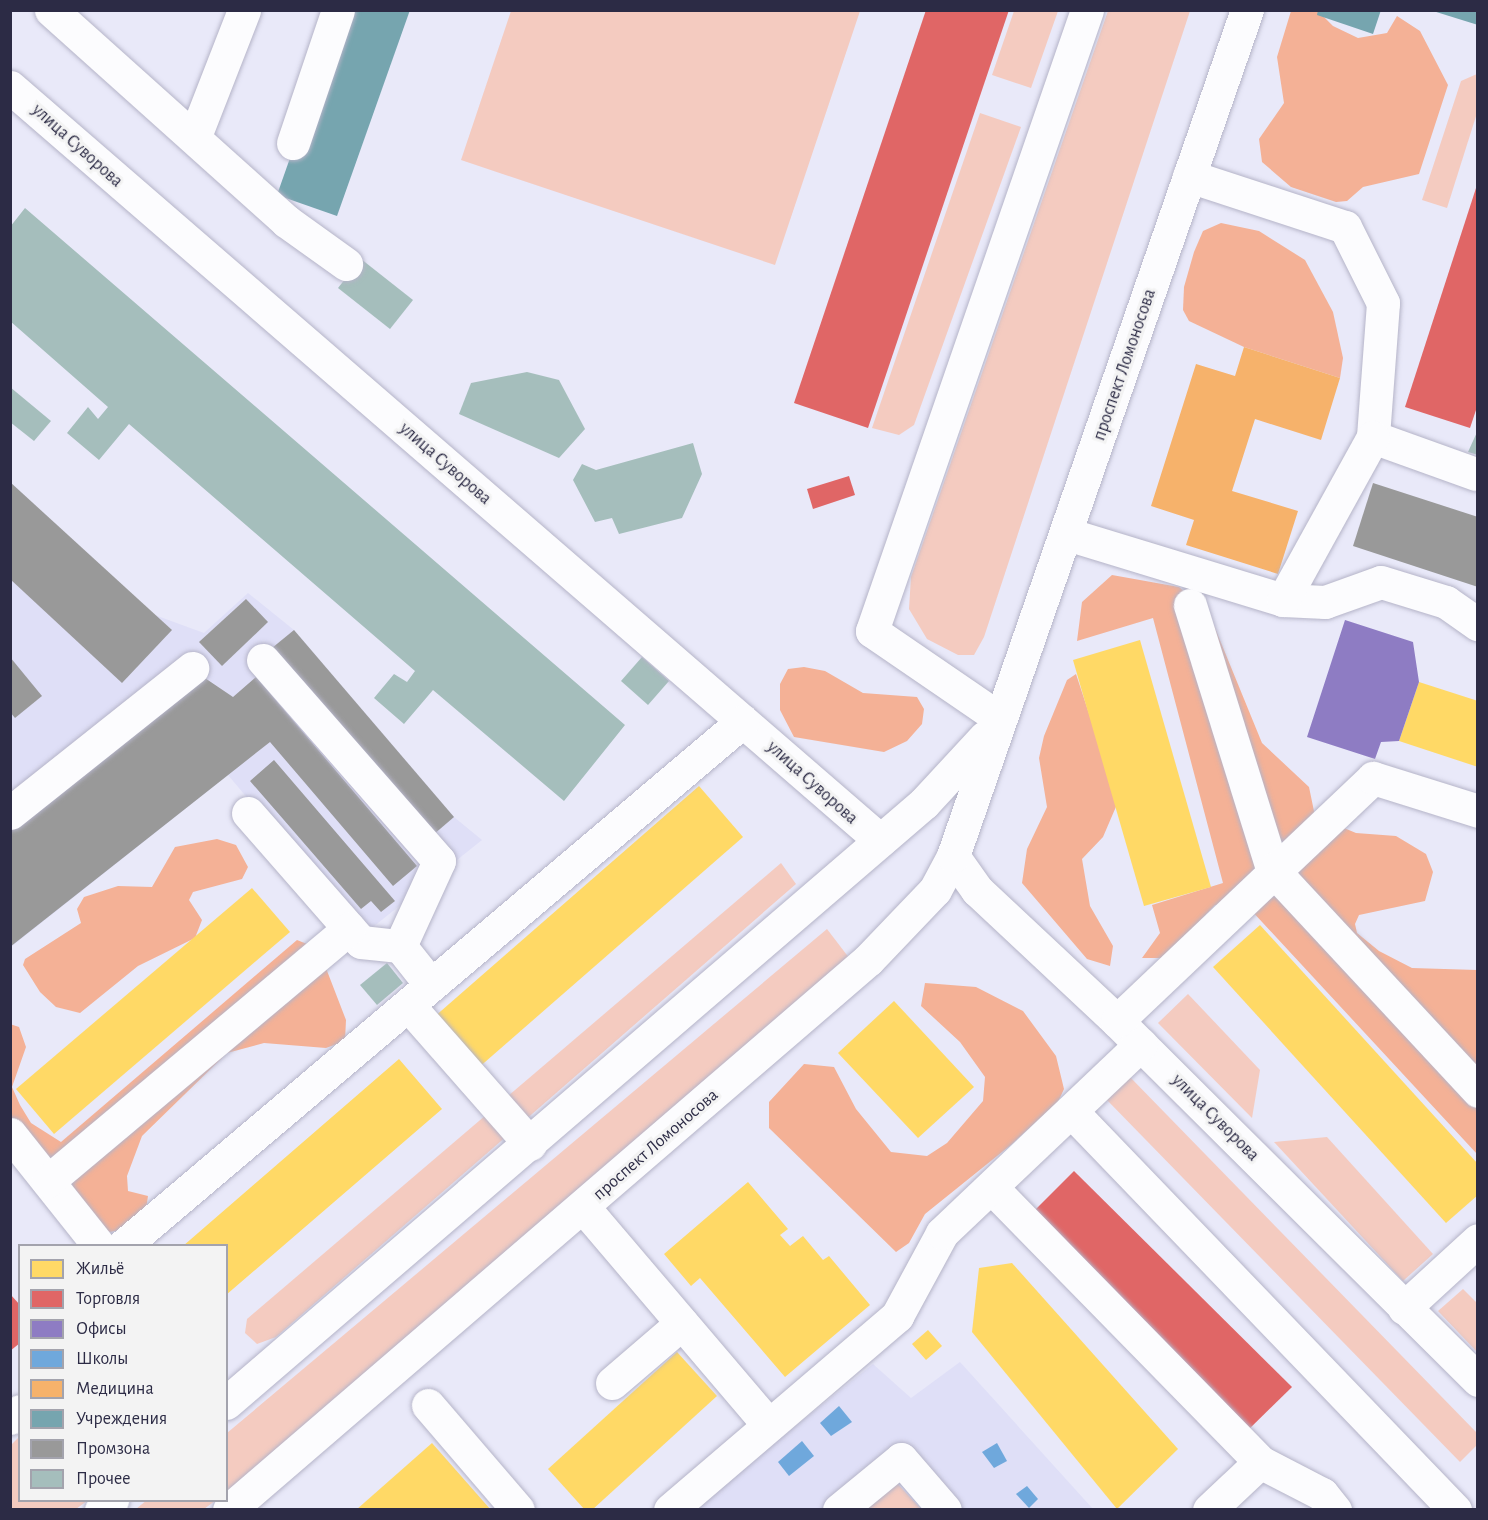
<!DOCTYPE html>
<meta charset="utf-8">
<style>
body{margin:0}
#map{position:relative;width:1488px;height:1520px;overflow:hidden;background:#e9e9f9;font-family:"Alegreya Sans",sans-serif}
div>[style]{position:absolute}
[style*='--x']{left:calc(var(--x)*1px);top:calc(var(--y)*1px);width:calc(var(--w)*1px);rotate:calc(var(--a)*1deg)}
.built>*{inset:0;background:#dfdff7}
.green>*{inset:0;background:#f4cbc0}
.forest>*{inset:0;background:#f4b196}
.homes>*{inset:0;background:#ffd966}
.shops>*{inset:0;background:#e06666}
.offices>*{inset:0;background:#8e7cc3}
.schools>*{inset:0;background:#6fa8dc}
.health>*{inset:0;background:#f6b26b}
.public>*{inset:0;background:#76a5af}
.industry>*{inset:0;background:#999}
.building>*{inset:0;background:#a5bebc}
.roads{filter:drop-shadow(0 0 2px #b5b4c8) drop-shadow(0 0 2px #b5b4c8)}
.minor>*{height:33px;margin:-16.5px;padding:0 16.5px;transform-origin:16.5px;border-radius:16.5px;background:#fcfcfe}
.major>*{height:33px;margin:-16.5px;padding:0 16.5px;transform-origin:16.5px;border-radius:16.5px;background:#fcfcfe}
span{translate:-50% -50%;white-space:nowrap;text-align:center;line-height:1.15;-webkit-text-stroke:6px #f3f3f3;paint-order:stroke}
.street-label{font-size:18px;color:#2c2b45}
.frame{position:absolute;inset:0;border:12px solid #2c2b45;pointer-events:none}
.legend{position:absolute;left:18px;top:1244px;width:210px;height:258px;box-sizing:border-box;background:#f3f3f3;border:2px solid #a3a3ad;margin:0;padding:8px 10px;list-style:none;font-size:18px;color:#2c2b45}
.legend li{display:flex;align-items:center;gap:12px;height:30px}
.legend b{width:30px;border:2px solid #a3a3ad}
</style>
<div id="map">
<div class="built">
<div style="clip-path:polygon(10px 482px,152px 614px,204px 633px,248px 593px,294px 630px,454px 817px,482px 840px,363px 935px,228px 775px,11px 947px)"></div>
<div style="clip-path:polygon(960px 1362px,1093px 1509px,691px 1510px,873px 1364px,911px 1398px)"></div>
</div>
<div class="green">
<div style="clip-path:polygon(511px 11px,860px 11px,775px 265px,461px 160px)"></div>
<div style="clip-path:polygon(1014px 11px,1058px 11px,1031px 88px,992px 75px)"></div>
<div style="clip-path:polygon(1108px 11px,1190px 11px,984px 637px,974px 655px,958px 655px,927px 639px,909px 609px,911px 577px)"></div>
<div style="clip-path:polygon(1477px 74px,1477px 113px,1447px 208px,1422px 200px,1461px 81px)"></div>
<div style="clip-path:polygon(980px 113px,1021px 127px,914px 425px,899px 435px,872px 428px)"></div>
<div style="clip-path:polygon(781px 863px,796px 884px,276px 1337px,257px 1344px,245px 1333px,247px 1319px)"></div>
<div style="clip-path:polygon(827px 929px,853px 963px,227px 1491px,227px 1433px)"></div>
<div style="clip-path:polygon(1188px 994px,1260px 1070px,1252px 1118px,1158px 1023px)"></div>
<div style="clip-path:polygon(1129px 1076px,1477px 1433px,1477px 1445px,1460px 1462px,1105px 1098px)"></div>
<div style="clip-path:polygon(1327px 1137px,1433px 1254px,1403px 1281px,1274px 1142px)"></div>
<div style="clip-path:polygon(1463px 1289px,1477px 1303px,1477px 1352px,1438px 1311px)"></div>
<div style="clip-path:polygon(19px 1437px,20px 1500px,87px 1501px,76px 1509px,11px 1509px,11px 1445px)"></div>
<div style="clip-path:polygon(894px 1480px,921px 1509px,857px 1510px)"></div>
<div style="clip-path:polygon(147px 1500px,215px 1500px,215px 1501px,204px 1509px,136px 1509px)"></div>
</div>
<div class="forest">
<div style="clip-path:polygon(1291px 11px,1318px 11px,1333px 26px,1358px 38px,1387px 33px,1397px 16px,1420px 31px,1448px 85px,1419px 174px,1363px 187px,1347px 201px,1336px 202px,1291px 187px,1262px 162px,1259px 139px,1284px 103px,1277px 57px)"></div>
<div style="clip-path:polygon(1221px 223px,1259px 231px,1305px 260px,1333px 312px,1343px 358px,1340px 378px,1244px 347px,1189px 321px,1183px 310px,1184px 287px,1194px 252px,1203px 231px)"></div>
<div style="clip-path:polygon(1112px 575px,1179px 587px,1208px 611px,1262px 743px,1309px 787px,1315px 816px,1356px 833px,1396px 836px,1426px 854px,1433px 872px,1425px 901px,1359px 915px,1355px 924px,1357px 933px,1379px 951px,1412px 968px,1477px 970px,1477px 1154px,1250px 909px,1215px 905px,1164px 958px,1142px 958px,1160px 933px,1152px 905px,1223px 883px,1153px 618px,1077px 641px,1082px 602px)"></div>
<div style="clip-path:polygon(804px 667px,825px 671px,863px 693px,917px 697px,924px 709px,922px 724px,907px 741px,884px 752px,794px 737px,780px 710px,780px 684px,788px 669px)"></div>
<div style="clip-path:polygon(1076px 674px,1118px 802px,1103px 837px,1082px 859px,1090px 906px,1113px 946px,1110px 966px,1087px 959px,1022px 883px,1027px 849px,1047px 807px,1039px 758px,1044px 736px,1067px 680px)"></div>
<div style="clip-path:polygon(217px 839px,236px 845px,248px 867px,242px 879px,193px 892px,189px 900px,202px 920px,195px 938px,138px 966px,80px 1013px,56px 1007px,40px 992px,23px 965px,25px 959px,81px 923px,77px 909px,84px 897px,118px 886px,152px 887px,175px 847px)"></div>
<div style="clip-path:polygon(297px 940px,312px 946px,324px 963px,346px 1020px,345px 1041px,326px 1048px,264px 1043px,227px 1053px,142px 1136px,127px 1176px,128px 1191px,148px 1196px,145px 1216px,129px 1228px,110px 1232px,94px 1223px,11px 1141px,10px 1024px,19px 1027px,26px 1047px,12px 1087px,20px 1105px,31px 1123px,61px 1142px)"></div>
<div style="clip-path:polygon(925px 983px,976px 987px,1023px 1011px,1056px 1056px,1064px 1089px,1058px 1102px,1012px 1144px,925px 1214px,909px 1243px,896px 1252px,769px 1128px,769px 1102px,804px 1064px,834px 1067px,856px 1109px,891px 1152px,927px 1156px,947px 1143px,983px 1101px,985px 1077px,960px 1042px,921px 1006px)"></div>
</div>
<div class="homes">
<div style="clip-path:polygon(1140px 640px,1211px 887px,1144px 906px,1073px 660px)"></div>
<div style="clip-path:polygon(1419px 682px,1478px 701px,1478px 767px,1399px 741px)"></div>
<div style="clip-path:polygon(699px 786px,743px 837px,477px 1069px,433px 1018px)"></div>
<div style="clip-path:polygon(252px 888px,290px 932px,54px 1134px,16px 1089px)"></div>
<div style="clip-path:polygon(1260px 925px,1478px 1164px,1478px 1195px,1446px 1223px,1213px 967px)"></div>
<div style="clip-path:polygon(894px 1001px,974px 1087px,918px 1138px,838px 1053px)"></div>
<div style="clip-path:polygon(399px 1059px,442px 1109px,226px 1295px,226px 1246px,183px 1246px)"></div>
<div style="clip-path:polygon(748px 1182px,788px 1229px,780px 1235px,790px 1246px,803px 1236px,823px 1260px,829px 1256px,870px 1305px,785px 1377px,700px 1278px,691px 1286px,664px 1254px)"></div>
<div style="clip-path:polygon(1012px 1263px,1178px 1449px,1117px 1509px,972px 1332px,979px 1268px)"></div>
<div style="clip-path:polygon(928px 1330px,942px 1346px,926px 1360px,912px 1344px)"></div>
<div style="clip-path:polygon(677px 1352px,717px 1396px,592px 1510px,585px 1510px,548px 1469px)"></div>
<div style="clip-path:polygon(432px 1443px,491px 1510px,356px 1510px)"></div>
</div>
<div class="shops">
<div style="clip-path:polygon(926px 10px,1009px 10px,868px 428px,794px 403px)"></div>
<div style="clip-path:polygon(1477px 185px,1478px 404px,1470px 428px,1405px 407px)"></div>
<div style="clip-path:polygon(849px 476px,855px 495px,813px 509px,807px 489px)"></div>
<div style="clip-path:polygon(1074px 1171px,1292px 1387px,1243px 1435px,1026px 1219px)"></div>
<div style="clip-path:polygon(10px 1294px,20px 1305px,20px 1343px,10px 1351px)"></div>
</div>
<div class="offices">
<div style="clip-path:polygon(1345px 620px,1413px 642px,1419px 682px,1399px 741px,1381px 742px,1375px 759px,1307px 737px)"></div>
</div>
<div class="schools">
<div style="clip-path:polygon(839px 1406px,852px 1422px,831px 1436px,820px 1423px)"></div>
<div style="clip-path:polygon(802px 1441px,814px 1456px,789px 1476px,778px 1462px)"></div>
<div style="clip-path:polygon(997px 1443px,1007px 1461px,994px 1468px,982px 1452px)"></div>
<div style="clip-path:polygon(1027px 1486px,1038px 1499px,1029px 1508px,1016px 1494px)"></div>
</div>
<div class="health">
<div style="clip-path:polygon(1244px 347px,1340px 378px,1321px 440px,1255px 419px,1232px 491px,1298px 511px,1278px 574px,1186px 545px,1194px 520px,1151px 506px,1196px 364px,1235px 376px)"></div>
</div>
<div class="public">
<div style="clip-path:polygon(342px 10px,410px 10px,337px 216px,277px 195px)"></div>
<div style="clip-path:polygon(1318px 10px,1381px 10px,1373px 34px,1317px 15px)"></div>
<div style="clip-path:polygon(1433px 10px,1478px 10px,1478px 25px,1433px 11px)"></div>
</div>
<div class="industry">
<div style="clip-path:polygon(10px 482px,172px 630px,122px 683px,10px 579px)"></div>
<div style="clip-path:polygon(1373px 483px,1478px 517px,1478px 587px,1353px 546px)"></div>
<div style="clip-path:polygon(246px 599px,268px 622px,222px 666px,199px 642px)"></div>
<div style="clip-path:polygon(294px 630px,454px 817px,433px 835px,272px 648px)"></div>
<div style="clip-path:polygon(10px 657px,42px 696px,15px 718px,10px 712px)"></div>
<div style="clip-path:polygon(193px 670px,233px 697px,256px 677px,417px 866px,393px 886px,270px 742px,10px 947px,10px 820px)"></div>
<div style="clip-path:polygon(274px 760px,395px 901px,381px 912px,371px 901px,361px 909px,250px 781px)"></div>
</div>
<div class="building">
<div style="clip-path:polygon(25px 208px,625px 725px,564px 801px,433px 690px,404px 724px,374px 698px,394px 674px,407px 682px,415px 671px,129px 424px,99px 460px,67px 433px,88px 407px,98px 419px,108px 407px,10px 321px,10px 227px)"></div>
<div style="clip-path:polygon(361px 259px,413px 300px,390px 329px,338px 288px)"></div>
<div style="clip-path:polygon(527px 372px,559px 380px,585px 429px,559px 458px,459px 414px,471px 383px)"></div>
<div style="clip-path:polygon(10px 387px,51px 421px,34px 441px,10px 422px)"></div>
<div style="clip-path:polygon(1478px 430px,1478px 455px,1468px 452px)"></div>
<div style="clip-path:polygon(693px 443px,702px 474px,682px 518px,619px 534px,612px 518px,595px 522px,573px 480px,582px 464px,596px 470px)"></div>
<div style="clip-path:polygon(642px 657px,669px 681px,648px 705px,621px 681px)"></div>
<div style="clip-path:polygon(387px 963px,403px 983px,377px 1005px,360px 985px)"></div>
</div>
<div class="roads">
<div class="minor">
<div style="--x:51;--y:10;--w:316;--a:41.9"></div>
<div style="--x:286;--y:221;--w:74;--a:35.6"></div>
<div style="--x:10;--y:87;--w:1151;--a:40.88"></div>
<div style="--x:195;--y:136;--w:135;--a:-68.7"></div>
<div style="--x:293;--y:143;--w:140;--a:-71.3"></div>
<div style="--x:1189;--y:176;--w:164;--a:18.1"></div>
<div style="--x:1345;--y:227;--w:85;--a:63.4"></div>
<div style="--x:1383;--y:303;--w:134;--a:94.3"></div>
<div style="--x:1373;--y:437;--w:109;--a:19.8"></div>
<div style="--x:1067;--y:534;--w:226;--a:17"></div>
<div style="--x:1283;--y:600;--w:42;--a:2.7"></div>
<div style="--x:1325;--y:602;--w:59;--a:-19.7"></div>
<div style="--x:1381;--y:582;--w:68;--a:17.1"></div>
<div style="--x:1446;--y:602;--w:39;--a:35"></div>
<div style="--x:1283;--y:600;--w:186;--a:-61.1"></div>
<div style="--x:1190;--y:605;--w:276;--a:72.7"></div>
<div style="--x:1272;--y:869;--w:303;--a:47.1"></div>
<div style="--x:263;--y:660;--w:267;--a:48.8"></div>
<div style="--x:439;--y:861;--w:94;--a:114.6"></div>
<div style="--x:999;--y:718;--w:154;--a:-145.6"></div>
<div style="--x:872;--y:631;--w:657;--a:-70.9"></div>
<div style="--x:10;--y:813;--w:233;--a:-38.5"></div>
<div style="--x:248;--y:813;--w:171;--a:48.8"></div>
<div style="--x:361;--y:942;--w:39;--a:6"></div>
<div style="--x:400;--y:946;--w:50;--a:51.5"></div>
<div style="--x:953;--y:856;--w:42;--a:54.8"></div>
<div style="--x:977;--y:890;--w:192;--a:43.1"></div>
<div style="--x:1117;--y:1021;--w:509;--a:44.84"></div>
<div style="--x:408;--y:1005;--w:185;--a:48.7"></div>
<div style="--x:1117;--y:1021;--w:353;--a:-43.5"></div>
<div style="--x:1373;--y:778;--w:110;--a:17.4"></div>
<div style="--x:1071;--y:1111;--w:554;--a:46.1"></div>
<div style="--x:10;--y:1134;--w:143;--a:51.5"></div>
<div style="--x:48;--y:1181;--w:393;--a:-40"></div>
<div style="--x:992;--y:1188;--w:383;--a:45.6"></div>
<div style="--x:1260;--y:1462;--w:70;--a:136.7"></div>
<div style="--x:584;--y:1208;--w:285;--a:49.6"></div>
<div style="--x:123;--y:1246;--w:812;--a:-40.26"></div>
<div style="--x:1404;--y:1308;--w:100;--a:-42.6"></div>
<div style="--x:612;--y:1383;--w:92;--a:-40.6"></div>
<div style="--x:428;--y:1405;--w:138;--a:49.4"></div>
<div style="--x:10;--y:1418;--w:12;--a:-35"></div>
<div style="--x:1260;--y:1462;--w:70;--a:27.3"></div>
<div style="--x:1322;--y:1494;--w:21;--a:51"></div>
<div style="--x:670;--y:1510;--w:299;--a:-40.5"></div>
<div style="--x:897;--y:1316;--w:94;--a:-61.5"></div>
<div style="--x:942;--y:1233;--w:274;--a:-43.5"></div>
<div style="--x:839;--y:1510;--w:80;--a:-39.4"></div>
<div style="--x:901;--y:1459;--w:67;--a:49.2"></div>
</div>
<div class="major">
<div style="--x:226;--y:1403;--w:920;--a:-40.68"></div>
<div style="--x:924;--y:803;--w:90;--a:-47.3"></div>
<div style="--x:101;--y:1510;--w:15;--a:-42"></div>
<div style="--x:229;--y:1510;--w:843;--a:-40.72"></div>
<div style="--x:868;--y:960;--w:97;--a:-46.3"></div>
<div style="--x:935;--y:890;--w:38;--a:-62"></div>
<div style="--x:953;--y:856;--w:896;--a:-70.84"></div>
</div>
</div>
<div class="street-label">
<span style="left:77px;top:146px;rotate:42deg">улица Суворова</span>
<span style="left:1125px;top:365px;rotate:-71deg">проспект Ломоносова</span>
<span style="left:445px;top:464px;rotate:41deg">улица Суворова</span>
<span style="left:812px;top:783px;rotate:42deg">улица Суворова</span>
<span style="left:1215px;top:1118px;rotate:45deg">улица Суворова</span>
<span style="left:656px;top:1145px;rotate:-41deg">проспект Ломоносова</span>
</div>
<div class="frame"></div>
<ul class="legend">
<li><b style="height:16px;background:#ffd966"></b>Жильё</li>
<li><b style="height:16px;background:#e06666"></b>Торговля</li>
<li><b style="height:16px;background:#8e7cc3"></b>Офисы</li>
<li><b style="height:16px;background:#6fa8dc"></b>Школы</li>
<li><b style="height:16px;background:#f6b26b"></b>Медицина</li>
<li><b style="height:16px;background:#76a5af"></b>Учреждения</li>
<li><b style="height:16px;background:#999"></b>Промзона</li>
<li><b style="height:16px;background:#a5bebc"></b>Прочее</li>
</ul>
</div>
